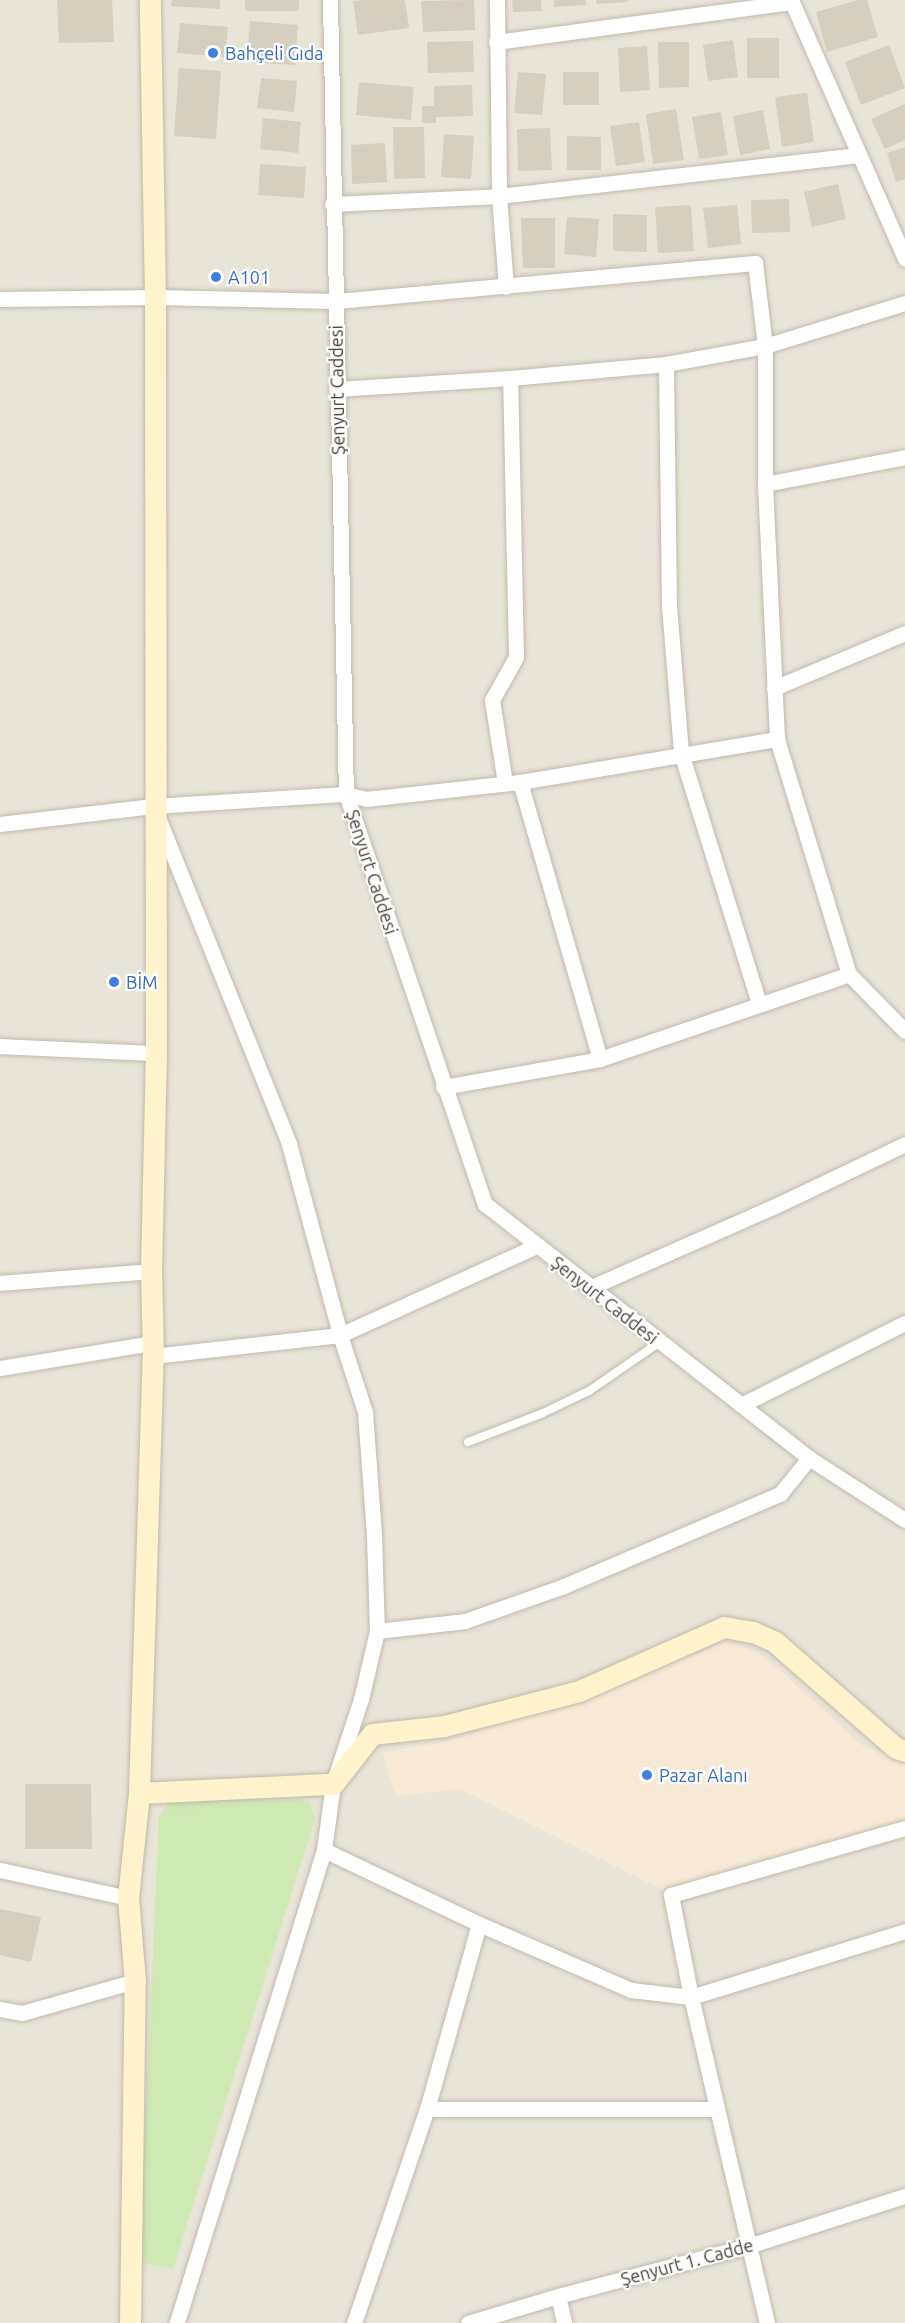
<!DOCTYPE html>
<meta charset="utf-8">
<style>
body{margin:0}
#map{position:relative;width:905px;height:2323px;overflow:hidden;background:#f5f1ea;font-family:Ubuntu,sans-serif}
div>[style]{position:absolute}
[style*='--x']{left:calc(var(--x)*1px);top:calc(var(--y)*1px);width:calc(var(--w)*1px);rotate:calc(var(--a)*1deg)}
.residential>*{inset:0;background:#e9e4d8}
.commercial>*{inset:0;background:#f6e9d5}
.green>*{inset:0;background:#cfe9b3}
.building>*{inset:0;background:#d6cebf}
.roads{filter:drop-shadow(0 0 2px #c0baac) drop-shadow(0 0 2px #c0baac)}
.lane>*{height:8px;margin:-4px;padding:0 4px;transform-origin:4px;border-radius:4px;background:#fff}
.street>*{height:15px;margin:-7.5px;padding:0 7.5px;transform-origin:7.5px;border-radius:7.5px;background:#fff}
.secondary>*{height:21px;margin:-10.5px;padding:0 10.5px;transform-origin:10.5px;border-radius:10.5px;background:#fef3ca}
.dots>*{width:16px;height:16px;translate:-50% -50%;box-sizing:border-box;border:3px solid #fff;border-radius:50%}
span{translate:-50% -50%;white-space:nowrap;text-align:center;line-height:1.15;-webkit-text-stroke:4.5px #fff;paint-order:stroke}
.shop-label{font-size:18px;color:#366cbe}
.left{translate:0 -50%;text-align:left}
.street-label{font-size:18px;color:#494238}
</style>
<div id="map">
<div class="residential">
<div style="clip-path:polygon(0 0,905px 0,905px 2323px,0 2323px)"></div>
</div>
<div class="commercial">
<div style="clip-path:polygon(722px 1643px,744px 1647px,765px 1657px,863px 1746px,905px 1762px,905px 1824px,669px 1893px,460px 1789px,396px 1796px,382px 1753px,457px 1739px,626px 1681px)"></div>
</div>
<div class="green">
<div style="clip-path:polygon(300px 1799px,310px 1803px,315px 1819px,173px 2269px,139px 2262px,159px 1817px,168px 1803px,185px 1801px)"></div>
</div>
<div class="building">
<div style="clip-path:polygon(57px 0,112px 0,114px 42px,59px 43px)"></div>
<div style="clip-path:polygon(172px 0,220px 0,220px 9px,171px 6px)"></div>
<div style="clip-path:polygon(245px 0,299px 0,299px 11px,245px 11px)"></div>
<div style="clip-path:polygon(364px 0,405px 0,409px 28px,358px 35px,353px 1px)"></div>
<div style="clip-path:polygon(474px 0,475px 30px,423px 32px,421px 1px)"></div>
<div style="clip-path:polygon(512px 0,541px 0,542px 11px,513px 12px)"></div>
<div style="clip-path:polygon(554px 0,586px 0,586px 5px,554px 7px)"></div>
<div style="clip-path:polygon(596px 0,628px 0,628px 2px,597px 4px)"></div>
<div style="clip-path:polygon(858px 0,867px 0,878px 37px,827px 52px,816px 12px)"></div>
<div style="clip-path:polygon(250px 21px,298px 25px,295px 65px,247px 62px)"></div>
<div style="clip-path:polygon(180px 23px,228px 27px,225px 57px,177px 53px)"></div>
<div style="clip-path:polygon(747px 38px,779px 38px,779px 78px,747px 78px)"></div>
<div style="clip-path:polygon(733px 40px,738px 77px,708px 81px,703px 45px)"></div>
<div style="clip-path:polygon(473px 41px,474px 72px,428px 73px,427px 42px)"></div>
<div style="clip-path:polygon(658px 42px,689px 42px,689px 87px,659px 88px)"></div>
<div style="clip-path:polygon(889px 45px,905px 88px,861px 105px,845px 62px)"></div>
<div style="clip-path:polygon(647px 46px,650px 90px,620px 92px,618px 48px)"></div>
<div style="clip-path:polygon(179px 68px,221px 71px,216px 139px,174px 136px)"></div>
<div style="clip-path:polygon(518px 72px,546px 74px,542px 115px,514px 113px)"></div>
<div style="clip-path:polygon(563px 72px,599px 72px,599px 105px,563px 105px)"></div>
<div style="clip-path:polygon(261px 78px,297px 81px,294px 112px,257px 108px)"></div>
<div style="clip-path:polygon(359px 82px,414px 87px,411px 120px,356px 115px)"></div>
<div style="clip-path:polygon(472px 85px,473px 116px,436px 117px,436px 123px,422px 123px,422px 106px,434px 106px,434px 86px)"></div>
<div style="clip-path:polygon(807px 93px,814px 142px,782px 147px,775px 97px)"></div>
<div style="clip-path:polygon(905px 104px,905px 140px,885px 149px,871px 119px)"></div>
<div style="clip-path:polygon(676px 109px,684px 160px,653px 164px,646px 114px)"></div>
<div style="clip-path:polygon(763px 110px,770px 149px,740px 155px,733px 116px)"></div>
<div style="clip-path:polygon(721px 112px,728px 155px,699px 159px,692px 117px)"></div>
<div style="clip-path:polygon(263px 118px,301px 122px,298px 153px,260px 149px)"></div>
<div style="clip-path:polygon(639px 122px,645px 162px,616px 166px,610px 126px)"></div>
<div style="clip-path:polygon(393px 127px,424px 127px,425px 178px,394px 179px)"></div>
<div style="clip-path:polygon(550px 128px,552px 170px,518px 171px,517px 129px)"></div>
<div style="clip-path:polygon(444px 134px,474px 136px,471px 179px,441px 177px)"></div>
<div style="clip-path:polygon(567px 136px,601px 137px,601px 170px,567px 170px)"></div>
<div style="clip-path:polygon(385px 143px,387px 182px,352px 184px,351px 145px)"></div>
<div style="clip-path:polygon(905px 147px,905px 179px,896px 182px,887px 153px)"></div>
<div style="clip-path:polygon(260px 164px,306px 167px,304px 198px,258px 195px)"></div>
<div style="clip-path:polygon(838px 184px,846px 219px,812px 227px,804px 192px)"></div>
<div style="clip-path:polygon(789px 199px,790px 232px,752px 233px,751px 200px)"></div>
<div style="clip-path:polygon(691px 205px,694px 251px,658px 253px,655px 207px)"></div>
<div style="clip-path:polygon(737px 205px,741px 244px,708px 248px,703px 208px)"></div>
<div style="clip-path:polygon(613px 214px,647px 215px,647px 252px,613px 251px)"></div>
<div style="clip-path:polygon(567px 217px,599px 219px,596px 257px,564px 254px)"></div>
<div style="clip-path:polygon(521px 218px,555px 218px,555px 268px,523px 268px)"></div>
<div style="clip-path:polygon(25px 1784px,91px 1784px,92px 1849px,25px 1849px)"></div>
<div style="clip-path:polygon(0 1909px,41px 1917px,31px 1962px,0 1955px)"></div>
</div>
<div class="roads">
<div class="lane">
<div style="--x:468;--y:1442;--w:80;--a:-21.1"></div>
<div style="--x:543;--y:1413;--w:51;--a:-25.6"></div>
<div style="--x:589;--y:1391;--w:86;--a:-34.6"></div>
</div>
<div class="street">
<div style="--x:330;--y:0;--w:794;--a:88.85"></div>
<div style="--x:346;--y:794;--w:433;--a:71.3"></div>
<div style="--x:485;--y:1204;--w:412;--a:38.1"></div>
<div style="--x:809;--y:1458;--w:114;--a:32.9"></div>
<div style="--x:497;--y:0;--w:196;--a:89.4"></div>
<div style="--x:499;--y:196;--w:91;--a:85.6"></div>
<div style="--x:791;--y:0;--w:283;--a:66.2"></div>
<div style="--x:496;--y:42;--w:298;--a:-7.7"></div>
<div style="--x:332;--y:204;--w:167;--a:-2.7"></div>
<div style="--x:499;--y:196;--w:362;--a:-6.5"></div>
<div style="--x:0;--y:299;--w:155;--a:-0.7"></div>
<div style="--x:155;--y:297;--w:181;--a:1.3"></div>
<div style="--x:336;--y:301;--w:421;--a:-5.2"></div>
<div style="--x:755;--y:263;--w:84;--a:83.1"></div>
<div style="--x:765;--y:346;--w:138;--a:90"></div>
<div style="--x:765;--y:484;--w:255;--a:87.3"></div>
<div style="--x:777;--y:739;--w:246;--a:73"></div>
<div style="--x:849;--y:974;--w:80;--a:45.5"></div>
<div style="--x:666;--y:364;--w:242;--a:89.3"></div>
<div style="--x:669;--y:606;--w:147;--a:85.3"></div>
<div style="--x:681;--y:753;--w:263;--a:72.7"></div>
<div style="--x:336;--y:389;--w:174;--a:-3.6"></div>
<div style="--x:510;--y:378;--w:157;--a:-5.1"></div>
<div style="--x:666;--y:364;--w:101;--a:-10.3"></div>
<div style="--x:765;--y:346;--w:146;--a:-17.1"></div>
<div style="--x:765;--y:484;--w:143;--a:-10.9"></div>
<div style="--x:774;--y:688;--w:142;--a:-22.8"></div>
<div style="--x:520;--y:782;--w:288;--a:73.9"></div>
<div style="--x:505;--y:783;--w:84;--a:-98.9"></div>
<div style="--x:492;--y:700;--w:49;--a:-60.8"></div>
<div style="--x:516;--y:657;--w:279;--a:-91.2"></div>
<div style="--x:159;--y:820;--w:349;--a:68.1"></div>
<div style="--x:289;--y:1144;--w:198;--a:75"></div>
<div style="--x:340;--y:1335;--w:81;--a:72"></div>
<div style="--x:365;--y:1412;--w:124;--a:85.8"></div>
<div style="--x:374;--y:1536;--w:95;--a:88.2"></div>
<div style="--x:377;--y:1631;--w:70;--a:103.2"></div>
<div style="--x:361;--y:1699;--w:89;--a:108.2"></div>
<div style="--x:333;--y:1784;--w:67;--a:97.8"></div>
<div style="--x:324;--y:1850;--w:495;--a:107.3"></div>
<div style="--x:0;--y:824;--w:154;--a:-6.7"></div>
<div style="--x:153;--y:806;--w:193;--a:-3.6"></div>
<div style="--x:346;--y:794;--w:21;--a:14"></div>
<div style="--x:366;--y:799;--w:155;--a:-6.3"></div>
<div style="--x:520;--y:782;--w:261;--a:-9.5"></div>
<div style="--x:0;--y:1046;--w:156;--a:2.6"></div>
<div style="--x:443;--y:1087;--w:159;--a:-10.1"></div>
<div style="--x:600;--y:1059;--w:263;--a:-18.8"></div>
<div style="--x:0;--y:1283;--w:151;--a:-4.5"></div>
<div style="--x:589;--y:1288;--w:201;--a:-23.8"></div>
<div style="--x:773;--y:1207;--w:146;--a:-25.5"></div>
<div style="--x:153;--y:1356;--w:188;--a:-6.4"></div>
<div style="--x:340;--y:1335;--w:215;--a:-24.4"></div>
<div style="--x:0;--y:1368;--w:155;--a:-9.3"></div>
<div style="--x:741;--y:1405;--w:183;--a:-26.6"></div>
<div style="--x:377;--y:1631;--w:89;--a:-6.5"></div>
<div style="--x:465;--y:1621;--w:105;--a:-19.5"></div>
<div style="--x:564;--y:1586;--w:235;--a:-23.1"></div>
<div style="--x:780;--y:1494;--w:46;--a:-51.1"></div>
<div style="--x:324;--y:1850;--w:172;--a:25.5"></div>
<div style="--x:479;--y:1924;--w:166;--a:23.5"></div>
<div style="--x:631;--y:1990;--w:60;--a:6.7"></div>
<div style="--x:691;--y:1997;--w:224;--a:-17.1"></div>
<div style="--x:0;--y:1870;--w:131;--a:12.3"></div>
<div style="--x:0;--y:2009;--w:22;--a:10"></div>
<div style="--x:22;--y:2013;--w:117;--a:-15.8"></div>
<div style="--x:427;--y:2109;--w:290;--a:0"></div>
<div style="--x:558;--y:2296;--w:28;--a:77"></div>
<div style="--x:354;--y:2323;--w:226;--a:-71.2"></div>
<div style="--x:427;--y:2109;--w:192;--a:-74.3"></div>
<div style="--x:468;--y:2323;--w:94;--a:-16.7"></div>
<div style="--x:558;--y:2296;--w:200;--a:-14.8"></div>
<div style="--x:751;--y:2245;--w:162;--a:-17.7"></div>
<div style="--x:767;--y:2323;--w:335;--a:-103.1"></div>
<div style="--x:691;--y:1997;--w:104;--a:-101.1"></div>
<div style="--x:671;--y:1895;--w:243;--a:-16"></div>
</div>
<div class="secondary">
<div style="--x:139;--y:1793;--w:194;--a:-2.7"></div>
<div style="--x:333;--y:1784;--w:63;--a:-52"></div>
<div style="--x:372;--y:1734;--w:72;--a:-6.3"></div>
<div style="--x:444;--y:1726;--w:139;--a:-14.5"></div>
<div style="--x:579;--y:1691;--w:158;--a:-23.8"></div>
<div style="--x:724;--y:1627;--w:29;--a:10"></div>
<div style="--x:753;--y:1632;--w:24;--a:24"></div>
<div style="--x:775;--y:1642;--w:161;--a:41.2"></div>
<div style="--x:896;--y:1748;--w:9;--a:18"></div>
<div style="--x:130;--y:2323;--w:342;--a:-89.2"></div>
<div style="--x:135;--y:1981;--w:83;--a:-94.8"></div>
<div style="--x:128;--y:1898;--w:106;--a:-84"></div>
<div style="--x:139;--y:1793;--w:437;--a:-88.2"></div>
<div style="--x:153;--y:1356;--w:85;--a:-91.3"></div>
<div style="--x:151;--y:1271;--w:218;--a:-88.7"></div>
<div style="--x:156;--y:1053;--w:756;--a:-90.08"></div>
<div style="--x:155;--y:297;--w:297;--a:-91"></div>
</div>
</div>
<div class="dots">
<div style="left:213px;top:53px;background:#3f7fe0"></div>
<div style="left:216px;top:277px;background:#3f7fe0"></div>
<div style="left:114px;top:982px;background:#3f7fe0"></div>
<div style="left:647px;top:1775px;background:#3f7fe0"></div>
</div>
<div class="shop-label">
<span class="left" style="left:225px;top:53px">Bahçeli Gıda</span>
<span class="left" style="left:228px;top:277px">A101</span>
<span class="left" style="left:126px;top:982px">BİM</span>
<span class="left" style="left:659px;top:1775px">Pazar Alanı</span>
</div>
<div class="street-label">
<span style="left:337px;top:390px;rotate:-91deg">Şenyurt Caddesi</span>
<span style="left:372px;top:872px;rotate:72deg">Şenyurt Caddesi</span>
<span style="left:605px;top:1300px;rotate:38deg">Şenyurt Caddesi</span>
<span style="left:687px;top:2262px;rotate:-15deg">Şenyurt 1. Cadde</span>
</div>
</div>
